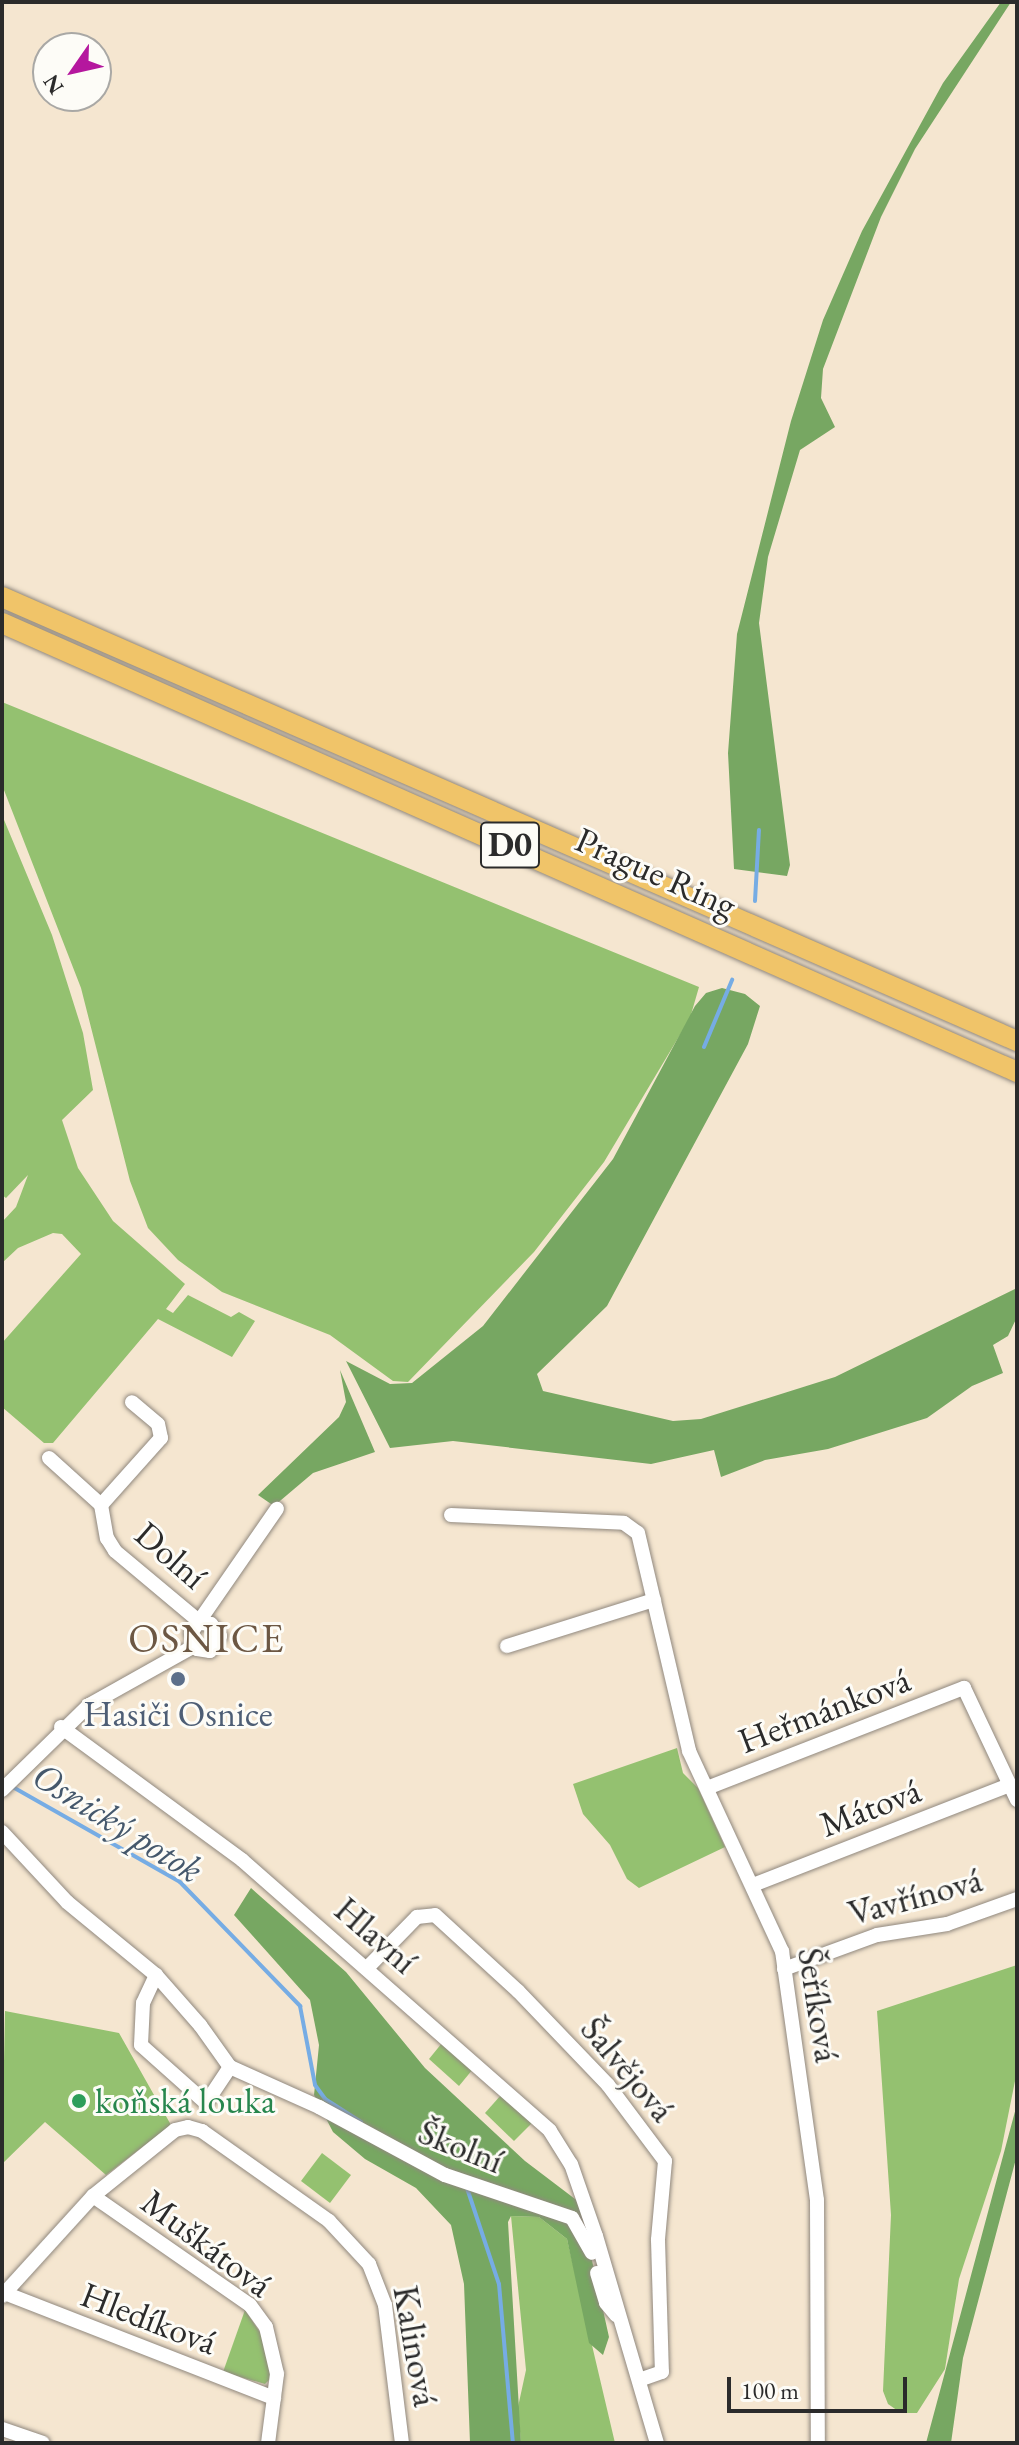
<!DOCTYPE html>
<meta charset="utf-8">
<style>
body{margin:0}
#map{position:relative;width:1019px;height:2445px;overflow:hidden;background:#f5e6d0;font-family:"EB Garamond",serif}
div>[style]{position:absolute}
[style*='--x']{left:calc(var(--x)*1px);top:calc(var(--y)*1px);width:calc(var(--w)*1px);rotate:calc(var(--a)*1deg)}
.green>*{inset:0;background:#94c170}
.forest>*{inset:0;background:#77a762}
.stream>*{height:4px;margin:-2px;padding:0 2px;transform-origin:2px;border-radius:2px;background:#76ace4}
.roads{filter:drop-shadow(0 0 2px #90887e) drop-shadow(0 0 2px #90887e)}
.minor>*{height:14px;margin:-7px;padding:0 7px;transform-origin:7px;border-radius:7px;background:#fff}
.highway>*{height:20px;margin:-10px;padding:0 10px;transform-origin:10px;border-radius:10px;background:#f0c469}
.dots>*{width:22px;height:22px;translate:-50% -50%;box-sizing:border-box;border:4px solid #fdfcf7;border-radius:50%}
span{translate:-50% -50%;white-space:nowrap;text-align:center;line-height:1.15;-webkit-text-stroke:6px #fdfcf7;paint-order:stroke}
.shield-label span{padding:2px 6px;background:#fdfcf7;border:2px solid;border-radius:6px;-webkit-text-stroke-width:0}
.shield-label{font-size:34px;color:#2b2b2b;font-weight:700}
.street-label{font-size:36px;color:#2b2b2b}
.service-label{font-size:36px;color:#4e5e75}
.leisure-label{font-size:36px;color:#27864d}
.left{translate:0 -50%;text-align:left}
.water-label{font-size:38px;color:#45586c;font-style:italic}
.quarter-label{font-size:40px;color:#6c5743;letter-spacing:2px}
.frame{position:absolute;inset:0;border:4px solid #2b2b2b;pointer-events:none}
.north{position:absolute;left:32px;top:32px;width:80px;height:80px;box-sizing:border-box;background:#fdfcf7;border:2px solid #a9a8a5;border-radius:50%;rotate:236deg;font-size:22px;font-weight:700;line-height:32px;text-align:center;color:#2b2b2b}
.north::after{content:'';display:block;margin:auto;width:28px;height:36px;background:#b5179e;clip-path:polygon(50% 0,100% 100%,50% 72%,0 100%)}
.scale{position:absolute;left:727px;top:2377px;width:180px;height:36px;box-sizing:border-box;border:4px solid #2b2b2b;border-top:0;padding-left:10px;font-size:24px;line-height:28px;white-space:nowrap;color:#2b2b2b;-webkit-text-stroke:6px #fdfcf7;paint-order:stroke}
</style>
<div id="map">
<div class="green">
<div style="clip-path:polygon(2px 702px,699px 987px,690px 1018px,604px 1162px,534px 1252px,408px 1382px,393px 1381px,330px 1335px,222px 1292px,178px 1260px,148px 1228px,130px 1181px,81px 988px,2px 785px)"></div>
<div style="clip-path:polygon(2px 815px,52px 935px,83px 1033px,93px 1090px,62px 1120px,78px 1168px,113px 1221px,185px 1284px,166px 1309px,173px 1313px,188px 1295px,231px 1317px,239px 1312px,255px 1321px,232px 1357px,158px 1319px,53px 1443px,44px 1443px,2px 1407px,2px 1343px,81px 1254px,62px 1234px,53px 1233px,18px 1248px,2px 1263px,2px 1222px,16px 1207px,28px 1175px,6px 1198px,2px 1195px)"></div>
<div style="clip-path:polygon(677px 1748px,683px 1773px,698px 1788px,725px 1847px,639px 1888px,627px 1879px,610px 1845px,583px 1814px,573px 1784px)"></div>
<div style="clip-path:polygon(1017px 1965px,1017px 2071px,1001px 2151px,959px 2279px,945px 2369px,917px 2413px,901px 2413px,888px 2404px,883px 2391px,891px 2215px,877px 2011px)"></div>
<div style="clip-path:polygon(5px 2011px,119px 2033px,171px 2125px,106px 2175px,45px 2122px,2px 2164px)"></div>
<div style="clip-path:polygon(442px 2043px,473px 2069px,459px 2086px,429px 2059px)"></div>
<div style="clip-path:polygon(501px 2095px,532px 2123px,514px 2141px,485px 2113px)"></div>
<div style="clip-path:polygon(322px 2153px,351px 2175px,330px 2203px,301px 2181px)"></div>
<div style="clip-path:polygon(511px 2216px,539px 2217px,567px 2239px,615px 2443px,521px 2443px,518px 2407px,526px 2370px)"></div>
<div style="clip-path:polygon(245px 2310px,267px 2343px,271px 2378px,265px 2384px,223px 2372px)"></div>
</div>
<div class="forest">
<div style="clip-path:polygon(1001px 2px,1011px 2px,915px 149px,881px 217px,823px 369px,821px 398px,835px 427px,800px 450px,768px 557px,759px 623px,790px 865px,787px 876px,734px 869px,728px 753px,737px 634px,791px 421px,823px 320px,862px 231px,943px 83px)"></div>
<div style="clip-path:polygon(722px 988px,745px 994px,760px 1006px,748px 1044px,607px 1306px,537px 1374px,543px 1391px,673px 1421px,701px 1419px,835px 1377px,1017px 1288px,1017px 1317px,1008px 1336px,993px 1345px,1003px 1373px,972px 1386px,927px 1418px,828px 1449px,765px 1460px,721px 1477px,714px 1450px,651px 1464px,453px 1441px,390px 1448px,346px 1361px,390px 1384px,412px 1383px,483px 1326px,613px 1159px,695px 1006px,706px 993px)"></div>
<div style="clip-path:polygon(340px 1370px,375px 1452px,313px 1473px,274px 1506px,258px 1495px,339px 1417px,346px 1402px)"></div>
<div style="clip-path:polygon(251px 1888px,346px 1972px,425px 2068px,525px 2161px,579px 2202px,609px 2337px,603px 2355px,589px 2343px,567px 2239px,539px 2217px,511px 2216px,508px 2222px,521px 2443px,470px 2443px,464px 2284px,451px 2225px,416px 2188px,365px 2159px,333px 2132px,314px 2095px,319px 2045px,310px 2000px,234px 1915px)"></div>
<div style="clip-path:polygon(1017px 2104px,1017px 2155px,963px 2358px,951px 2443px,926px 2443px)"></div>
</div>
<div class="stream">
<div style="--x:755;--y:901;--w:71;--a:-86.8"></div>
<div style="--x:704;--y:1047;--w:73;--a:-67.3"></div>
<div style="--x:11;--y:1786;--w:194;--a:29.6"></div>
<div style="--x:180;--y:1882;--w:173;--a:45.9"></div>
<div style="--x:300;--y:2006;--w:80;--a:79.2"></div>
<div style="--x:315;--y:2085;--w:17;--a:54"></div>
<div style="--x:325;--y:2099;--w:43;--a:32.6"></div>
<div style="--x:467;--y:2188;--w:101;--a:71.6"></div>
<div style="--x:499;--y:2284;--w:160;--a:85"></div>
</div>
<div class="roads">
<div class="minor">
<div style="--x:49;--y:1458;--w:70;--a:42.1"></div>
<div style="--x:101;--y:1505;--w:34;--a:80"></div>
<div style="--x:107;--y:1538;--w:15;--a:58"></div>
<div style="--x:115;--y:1551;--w:112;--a:39.9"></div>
<div style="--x:101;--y:1505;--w:90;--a:-48.2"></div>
<div style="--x:161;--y:1438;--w:14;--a:-102"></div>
<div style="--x:158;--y:1424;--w:34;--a:-140"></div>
<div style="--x:451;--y:1515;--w:173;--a:2.6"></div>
<div style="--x:624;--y:1523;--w:17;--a:36"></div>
<div style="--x:638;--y:1533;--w:224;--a:76.8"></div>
<div style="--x:689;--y:1751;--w:221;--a:65.1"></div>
<div style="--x:782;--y:1951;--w:251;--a:82"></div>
<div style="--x:817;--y:2200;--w:243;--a:89.8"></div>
<div style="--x:201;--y:1623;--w:10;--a:6"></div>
<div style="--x:211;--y:1624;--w:15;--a:53"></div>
<div style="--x:220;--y:1636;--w:18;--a:124"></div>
<div style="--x:210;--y:1651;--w:13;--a:-171"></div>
<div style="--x:197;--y:1649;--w:17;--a:-111"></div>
<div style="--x:191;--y:1633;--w:151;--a:-55.3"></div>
<div style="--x:507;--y:1646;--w:154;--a:-17.4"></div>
<div style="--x:61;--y:1727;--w:225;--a:36.3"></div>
<div style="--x:242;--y:1860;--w:410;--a:41.3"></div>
<div style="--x:550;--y:2131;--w:39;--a:58"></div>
<div style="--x:571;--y:2164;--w:76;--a:70.9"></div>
<div style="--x:596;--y:2236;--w:216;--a:73.6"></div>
<div style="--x:707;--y:1788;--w:276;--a:-21.3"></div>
<div style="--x:964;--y:1688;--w:124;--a:64.7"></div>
<div style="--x:2;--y:1790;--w:122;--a:-44.3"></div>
<div style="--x:89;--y:1705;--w:120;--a:-29.3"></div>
<div style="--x:2;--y:1832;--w:96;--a:47.1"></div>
<div style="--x:67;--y:1902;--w:115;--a:39.4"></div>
<div style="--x:156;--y:1975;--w:67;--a:48.7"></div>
<div style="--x:200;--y:2025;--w:52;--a:54.5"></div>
<div style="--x:230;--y:2067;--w:43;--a:123.7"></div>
<div style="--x:206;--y:2103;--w:87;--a:-138.3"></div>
<div style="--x:141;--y:2045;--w:42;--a:-87.3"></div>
<div style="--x:143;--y:2003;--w:31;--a:-65"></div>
<div style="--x:753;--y:1885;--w:275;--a:-21.3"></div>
<div style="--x:369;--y:1966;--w:69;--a:-45.6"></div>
<div style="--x:417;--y:1917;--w:18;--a:-6"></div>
<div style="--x:435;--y:1915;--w:113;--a:42.5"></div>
<div style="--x:518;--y:1991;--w:130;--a:46.2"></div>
<div style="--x:608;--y:2085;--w:95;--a:53.1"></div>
<div style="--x:665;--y:2161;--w:79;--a:95.1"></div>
<div style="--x:658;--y:2240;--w:132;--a:88.3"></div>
<div style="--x:662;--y:2372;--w:24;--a:161"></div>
<div style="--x:784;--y:1969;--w:99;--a:-20.1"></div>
<div style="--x:877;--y:1935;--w:71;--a:-8.9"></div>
<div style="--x:947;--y:1924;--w:74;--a:-19.7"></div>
<div style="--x:230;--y:2067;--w:98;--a:24.2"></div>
<div style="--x:319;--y:2107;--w:143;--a:28.4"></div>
<div style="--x:445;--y:2175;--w:134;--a:18.7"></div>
<div style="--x:572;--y:2218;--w:40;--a:60.3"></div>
<div style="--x:93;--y:2196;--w:191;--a:34.8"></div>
<div style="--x:250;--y:2305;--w:27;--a:54"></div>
<div style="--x:266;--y:2327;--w:48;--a:76.8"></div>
<div style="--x:277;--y:2374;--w:70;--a:97.4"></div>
<div style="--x:597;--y:2273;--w:31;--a:73"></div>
<div style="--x:606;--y:2303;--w:16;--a:50"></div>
<div style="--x:2;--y:2292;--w:292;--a:21.3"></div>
<div style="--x:2;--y:2296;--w:135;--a:-47.7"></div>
<div style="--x:93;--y:2196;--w:105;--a:-38.8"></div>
<div style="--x:175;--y:2130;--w:13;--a:-13"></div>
<div style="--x:188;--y:2127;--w:15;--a:16"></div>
<div style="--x:202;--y:2131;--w:156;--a:35.3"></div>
<div style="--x:329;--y:2221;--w:59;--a:47.1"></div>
<div style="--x:369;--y:2264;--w:44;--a:68.7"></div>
<div style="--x:385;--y:2305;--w:139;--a:83"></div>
<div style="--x:2;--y:2429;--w:43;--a:18.9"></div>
</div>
<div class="highway">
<div style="--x:2;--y:597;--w:1108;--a:23.63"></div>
<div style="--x:2;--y:623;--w:1110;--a:23.86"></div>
</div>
</div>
<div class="dots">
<div style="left:178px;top:1679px;background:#5c6f8a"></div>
<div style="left:79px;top:2101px;background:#2e9e5b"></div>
</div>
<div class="shield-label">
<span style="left:510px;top:845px">D0</span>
</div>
<div class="street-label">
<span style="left:656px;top:872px;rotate:24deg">Prague Ring</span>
<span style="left:171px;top:1555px;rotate:41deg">Dolní</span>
<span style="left:824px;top:1710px;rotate:-21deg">Heřmánková</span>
<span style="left:870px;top:1807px;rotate:-21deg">Mátová</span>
<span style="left:915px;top:1896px;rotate:-15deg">Vavřínová</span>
<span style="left:376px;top:1935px;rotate:41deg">Hlavní</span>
<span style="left:819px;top:2005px;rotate:81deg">Šeříková</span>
<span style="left:628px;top:2069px;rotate:50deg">Šalvějová</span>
<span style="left:461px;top:2146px;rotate:22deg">Školní</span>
<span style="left:207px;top:2243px;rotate:37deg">Muškátová</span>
<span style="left:149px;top:2318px;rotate:21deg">Hledíková</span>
<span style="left:416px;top:2346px;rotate:80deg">Kalinová</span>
</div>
<div class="service-label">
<span style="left:178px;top:1714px">Hasiči Osnice</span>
</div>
<div class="leisure-label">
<span class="left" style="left:95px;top:2101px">koňská louka</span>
</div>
<div class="water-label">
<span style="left:118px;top:1822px;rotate:32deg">Osnický potok</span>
</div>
<div class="quarter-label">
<span style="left:207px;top:1638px">OSNICE</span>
</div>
<div class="frame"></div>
<div class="north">N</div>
<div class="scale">100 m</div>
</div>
